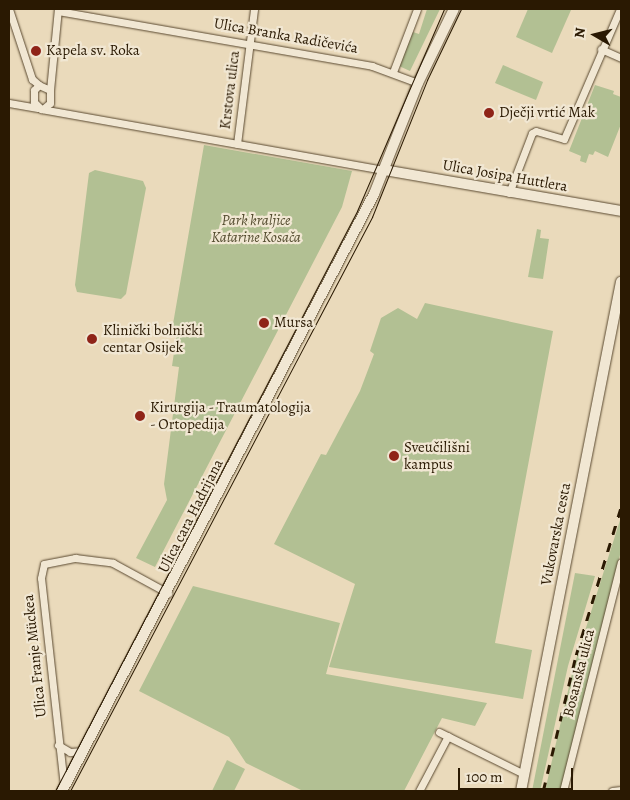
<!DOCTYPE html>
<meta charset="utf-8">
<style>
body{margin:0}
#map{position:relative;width:630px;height:800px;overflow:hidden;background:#eadabb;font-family:Alegreya,serif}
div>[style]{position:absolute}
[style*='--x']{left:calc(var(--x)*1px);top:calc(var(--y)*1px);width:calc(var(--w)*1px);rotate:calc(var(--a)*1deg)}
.green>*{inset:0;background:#b2c093}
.roads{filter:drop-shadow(0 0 1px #5a4930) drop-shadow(0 0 1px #5a4930)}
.street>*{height:7px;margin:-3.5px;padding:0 3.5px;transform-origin:3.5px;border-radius:3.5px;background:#f1e7d3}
.secondary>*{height:10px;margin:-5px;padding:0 5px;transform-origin:5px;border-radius:5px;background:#f1e7d3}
.tram>*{height:1px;margin:-0.5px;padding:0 0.5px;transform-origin:0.5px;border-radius:0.5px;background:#2a1902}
.rail>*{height:2.5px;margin-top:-1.25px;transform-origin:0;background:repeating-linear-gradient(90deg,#2a1902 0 9px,transparent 0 18px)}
.dots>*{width:14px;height:14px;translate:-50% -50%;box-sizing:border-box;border:2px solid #f1e7d3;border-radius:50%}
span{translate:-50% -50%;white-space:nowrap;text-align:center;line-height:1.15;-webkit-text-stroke:4.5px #f1e7d3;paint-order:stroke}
.street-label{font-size:15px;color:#2a1902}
.poi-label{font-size:15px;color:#2a1902}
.left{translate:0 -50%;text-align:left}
.park-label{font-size:15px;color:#534b2e;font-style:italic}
.frame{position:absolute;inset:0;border:10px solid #2a1902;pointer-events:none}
.north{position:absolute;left:570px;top:10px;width:50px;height:50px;-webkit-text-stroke:4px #f1e7d3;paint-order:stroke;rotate:278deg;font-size:14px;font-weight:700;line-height:20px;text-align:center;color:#2a1902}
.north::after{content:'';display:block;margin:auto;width:18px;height:22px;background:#2a1902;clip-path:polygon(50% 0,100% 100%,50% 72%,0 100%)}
.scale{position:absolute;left:458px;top:768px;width:115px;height:22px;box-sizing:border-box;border:2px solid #2a1902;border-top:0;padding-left:6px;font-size:15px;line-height:18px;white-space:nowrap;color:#2a1902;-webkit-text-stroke:4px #f1e7d3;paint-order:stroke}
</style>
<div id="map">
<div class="green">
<div style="clip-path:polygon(427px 9px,440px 9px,410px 71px,399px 66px,413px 32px,419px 34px)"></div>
<div style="clip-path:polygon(528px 9px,571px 10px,552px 53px,516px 37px)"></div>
<div style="clip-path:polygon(503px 65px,543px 82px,536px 100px,495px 83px)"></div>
<div style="clip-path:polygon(595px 85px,614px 91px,613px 94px,621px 97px,621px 124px,608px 157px,595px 151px,593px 155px,589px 154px,586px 163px,580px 161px,581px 156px,569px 151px)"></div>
<div style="clip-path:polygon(204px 145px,352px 171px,342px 207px,155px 567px,136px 558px,167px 500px,164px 484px,179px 367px,172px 366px,177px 332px,173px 324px)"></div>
<div style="clip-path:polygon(95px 170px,143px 181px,146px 188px,126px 294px,121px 299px,77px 292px,75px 285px,89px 173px)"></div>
<div style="clip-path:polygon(537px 229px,541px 230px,540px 238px,549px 239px,543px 279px,528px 277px)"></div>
<div style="clip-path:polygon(425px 303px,553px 331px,495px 643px,532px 650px,523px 699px,329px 667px,355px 584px,274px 544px,321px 454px,326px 455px,360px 391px,374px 354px,370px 351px,381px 318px,398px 308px,417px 319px)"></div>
<div style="clip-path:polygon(621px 517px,621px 551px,561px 791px,545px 791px,573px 669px)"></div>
<div style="clip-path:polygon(575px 573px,595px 576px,568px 666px,540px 791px,532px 791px)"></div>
<div style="clip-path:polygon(193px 586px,340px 623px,326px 674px,487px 703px,475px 726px,442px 718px,404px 791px,303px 791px,246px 763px,229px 737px,139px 691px)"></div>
<div style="clip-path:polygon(227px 760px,245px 769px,234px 791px,212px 791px)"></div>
</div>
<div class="roads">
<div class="street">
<div style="--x:9;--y:9;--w:74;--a:71.8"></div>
<div style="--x:32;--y:79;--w:9;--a:41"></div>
<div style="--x:58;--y:11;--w:319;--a:9.9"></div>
<div style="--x:372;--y:66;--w:49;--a:20.3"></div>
<div style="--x:601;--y:49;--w:22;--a:24"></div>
<div style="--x:393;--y:72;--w:67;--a:-69.1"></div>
<div style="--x:50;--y:90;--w:81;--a:-84.4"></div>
<div style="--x:9;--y:103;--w:29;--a:10"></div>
<div style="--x:43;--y:109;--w:9;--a:-41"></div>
<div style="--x:50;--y:103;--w:13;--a:-90"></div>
<div style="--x:50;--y:90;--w:12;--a:-156"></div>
<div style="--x:39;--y:85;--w:7;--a:135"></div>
<div style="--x:34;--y:90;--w:12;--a:90"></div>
<div style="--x:34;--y:102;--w:10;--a:45"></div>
<div style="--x:41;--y:109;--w:348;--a:10.1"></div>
<div style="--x:237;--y:144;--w:136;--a:-82.8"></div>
<div style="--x:509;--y:193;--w:64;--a:-69"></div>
<div style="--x:532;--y:133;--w:4;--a:-27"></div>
<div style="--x:536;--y:131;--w:29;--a:16"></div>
<div style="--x:564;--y:139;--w:142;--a:-66.7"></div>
<div style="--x:439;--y:732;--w:95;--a:26.3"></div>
<div style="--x:58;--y:745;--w:14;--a:30"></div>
<div style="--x:70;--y:752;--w:13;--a:-4"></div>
<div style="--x:64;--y:786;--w:209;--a:-96.3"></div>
<div style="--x:41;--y:578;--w:14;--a:-78"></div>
<div style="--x:44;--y:564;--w:32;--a:-11"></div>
<div style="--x:75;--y:558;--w:38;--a:7"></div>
<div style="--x:113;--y:563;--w:63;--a:28.6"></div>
<div style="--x:419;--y:791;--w:62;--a:-62.2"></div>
<div style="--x:563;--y:791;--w:236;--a:-75.8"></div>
<div style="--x:612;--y:791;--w:9;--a:-6"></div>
</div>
<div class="secondary">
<div style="--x:384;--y:170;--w:241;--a:9.8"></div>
<div style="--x:62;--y:791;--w:674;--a:-62.41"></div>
<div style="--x:374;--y:194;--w:119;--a:-68.4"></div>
<div style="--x:418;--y:83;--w:82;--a:-64.1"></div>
<div style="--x:521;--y:791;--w:519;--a:-78.89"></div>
</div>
</div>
<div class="tram">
<div style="--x:55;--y:791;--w:654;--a:-62.49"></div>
<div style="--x:357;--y:211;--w:220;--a:-66.7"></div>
<div style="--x:70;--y:791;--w:649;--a:-62.25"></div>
<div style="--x:372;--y:217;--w:148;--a:-68.1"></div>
<div style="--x:427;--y:80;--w:79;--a:-64.4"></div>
</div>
<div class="rail">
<div style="--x:543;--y:791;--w:140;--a:-76.4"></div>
<div style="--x:576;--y:655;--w:155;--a:-73.1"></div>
</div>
<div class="dots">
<div style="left:36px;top:51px;background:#8f2418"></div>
<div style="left:489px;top:113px;background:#8f2418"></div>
<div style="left:264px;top:323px;background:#8f2418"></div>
<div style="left:92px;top:339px;background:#8f2418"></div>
<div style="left:140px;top:416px;background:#8f2418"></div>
<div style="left:394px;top:456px;background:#8f2418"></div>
</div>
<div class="street-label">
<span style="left:286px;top:36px;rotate:10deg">Ulica Branka Radičevića</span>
<span style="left:230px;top:90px;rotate:-83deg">Krstova ulica</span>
<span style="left:505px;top:176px;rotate:10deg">Ulica Josipa Huttlera</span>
<span style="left:191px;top:516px;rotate:-63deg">Ulica cara Hadrijana</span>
<span style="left:556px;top:534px;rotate:-79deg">Vukovarska cesta</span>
<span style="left:35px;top:656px;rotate:-96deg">Ulica Franje Mückea</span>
<span style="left:579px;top:673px;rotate:-76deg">Bosanska ulica</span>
</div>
<div class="poi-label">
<span class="left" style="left:46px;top:51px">Kapela sv. Roka</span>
<span class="left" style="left:499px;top:113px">Dječji vrtić Mak</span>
<span class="left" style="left:274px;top:323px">Mursa</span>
<span class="left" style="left:103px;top:339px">Klinički bolnički<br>centar Osijek</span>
<span class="left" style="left:150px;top:416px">Kirurgija - Traumatologija<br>- Ortopedija</span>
<span class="left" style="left:404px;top:456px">Sveučilišni<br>kampus</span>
</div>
<div class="park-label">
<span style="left:256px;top:229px">Park kraljice<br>Katarine Kosača</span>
</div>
<div class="frame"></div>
<div class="north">N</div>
<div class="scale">100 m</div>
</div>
